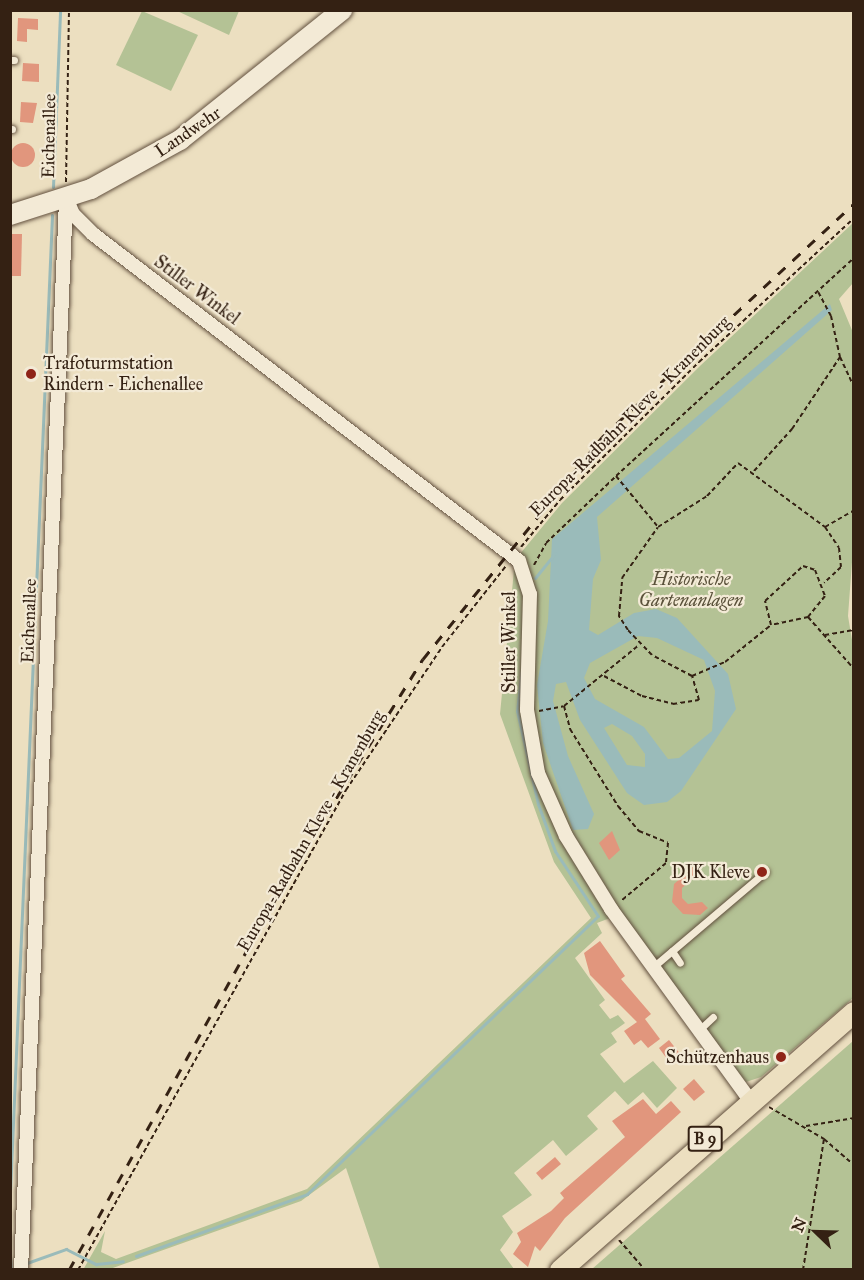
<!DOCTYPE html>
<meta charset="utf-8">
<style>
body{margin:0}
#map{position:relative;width:864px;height:1280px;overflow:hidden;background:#ecdfc0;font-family:"IM FELL Great Primer",serif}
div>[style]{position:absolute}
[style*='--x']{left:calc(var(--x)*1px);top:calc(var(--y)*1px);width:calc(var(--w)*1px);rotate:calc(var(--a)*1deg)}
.green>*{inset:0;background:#b4c295}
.water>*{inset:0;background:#9abbba}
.stream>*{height:3px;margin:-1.5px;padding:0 1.5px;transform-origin:1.5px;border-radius:1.5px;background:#9abbba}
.building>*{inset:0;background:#e1967d}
.round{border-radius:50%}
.path>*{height:2px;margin-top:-1px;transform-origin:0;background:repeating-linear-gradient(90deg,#342113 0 4.5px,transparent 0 7.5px)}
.roads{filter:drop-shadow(0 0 2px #62503e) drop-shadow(0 0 2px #62503e)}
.service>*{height:7px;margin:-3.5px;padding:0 3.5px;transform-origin:3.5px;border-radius:3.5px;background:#f3ead6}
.minor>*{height:14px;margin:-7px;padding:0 7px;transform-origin:7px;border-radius:7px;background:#f3ead6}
.secondary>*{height:20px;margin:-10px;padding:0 10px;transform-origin:10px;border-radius:10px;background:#f3ead6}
.primary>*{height:21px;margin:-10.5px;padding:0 10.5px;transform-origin:10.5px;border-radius:10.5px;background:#ecdfc0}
.rail>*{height:3px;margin-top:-1.5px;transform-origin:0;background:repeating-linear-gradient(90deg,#342113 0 10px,transparent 0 20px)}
.dots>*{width:16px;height:16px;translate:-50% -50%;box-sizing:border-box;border:3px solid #f3ead6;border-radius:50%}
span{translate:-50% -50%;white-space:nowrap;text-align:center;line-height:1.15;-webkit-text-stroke:4.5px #f3ead6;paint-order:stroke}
.shield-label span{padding:2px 4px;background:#f3ead6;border:2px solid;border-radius:4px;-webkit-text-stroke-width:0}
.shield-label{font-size:16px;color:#342113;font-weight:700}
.street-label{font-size:18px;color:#342113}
.poi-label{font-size:18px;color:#342113}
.left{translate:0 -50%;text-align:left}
.right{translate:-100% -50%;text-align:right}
.park-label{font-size:18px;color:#5a513a;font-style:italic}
.frame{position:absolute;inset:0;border:12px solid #342113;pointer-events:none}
.north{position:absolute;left:786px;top:1202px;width:60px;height:60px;-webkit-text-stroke:4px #f3ead6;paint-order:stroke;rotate:293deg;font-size:16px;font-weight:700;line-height:24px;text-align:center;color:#342113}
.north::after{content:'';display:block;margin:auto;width:21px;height:27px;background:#342113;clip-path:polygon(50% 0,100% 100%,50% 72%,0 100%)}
</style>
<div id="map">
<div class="green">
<div style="clip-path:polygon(175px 10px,239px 10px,239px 11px,229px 35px)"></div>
<div style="clip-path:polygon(142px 11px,198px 35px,171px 91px,116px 65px)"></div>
<div style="clip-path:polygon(853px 223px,853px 283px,839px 299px,854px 335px,854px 535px,848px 616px,854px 652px,853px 998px,761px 1077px,746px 1082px,618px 915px,597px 923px,602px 933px,575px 958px,605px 1000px,599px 1005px,610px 1019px,618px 1015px,625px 1023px,611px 1033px,617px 1042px,600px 1054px,624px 1083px,653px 1061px,677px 1088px,657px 1108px,643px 1092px,628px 1105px,615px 1091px,587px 1116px,598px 1129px,566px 1156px,553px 1140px,514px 1173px,532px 1195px,502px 1216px,513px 1232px,500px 1250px,514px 1269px,380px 1269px,346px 1168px,301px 1201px,110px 1269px,83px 1270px,105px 1231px,101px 1252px,116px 1259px,307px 1189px,591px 918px,554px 862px,500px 714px,515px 560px,562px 503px,701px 365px)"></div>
<div style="clip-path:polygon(853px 1041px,853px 1269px,592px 1269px)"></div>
</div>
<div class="water">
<div style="clip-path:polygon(evenodd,830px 304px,832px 310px,597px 517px,601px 560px,593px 579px,589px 630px,598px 635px,634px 613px,656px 609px,677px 618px,728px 674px,736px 709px,681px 791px,667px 802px,644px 805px,627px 793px,580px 720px,566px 682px,556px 684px,553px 701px,568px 756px,594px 814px,588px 829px,573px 830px,543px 743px,537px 685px,548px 621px,552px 539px,830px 304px,638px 636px,657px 638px,704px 660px,715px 691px,712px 731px,679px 758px,668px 759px,644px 727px,595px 699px,584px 678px,590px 663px,638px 636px,830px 304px,612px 724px,632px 736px,645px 754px,645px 767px,627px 765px,604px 728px,612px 724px)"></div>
</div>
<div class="stream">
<div style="--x:53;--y:187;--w:177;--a:-87.7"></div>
<div style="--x:535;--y:578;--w:32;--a:-51"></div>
<div style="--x:10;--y:1193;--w:979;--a:-87.54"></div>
<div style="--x:10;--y:1256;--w:14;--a:86"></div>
<div style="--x:136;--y:1256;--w:182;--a:-19.9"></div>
<div style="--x:307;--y:1194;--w:402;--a:-43.7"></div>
<div style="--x:598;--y:916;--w:78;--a:-123.5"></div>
<div style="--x:555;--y:851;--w:50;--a:-109.9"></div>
<div style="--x:538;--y:804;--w:95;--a:-102.7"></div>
<div style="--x:517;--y:711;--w:42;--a:-83.2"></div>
<div style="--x:24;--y:1264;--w:45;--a:-19.7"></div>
<div style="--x:66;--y:1249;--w:34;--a:27"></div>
<div style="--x:96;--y:1264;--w:27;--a:-6"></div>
</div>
<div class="building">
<div style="clip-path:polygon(18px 18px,38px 19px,38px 30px,27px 29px,27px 42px,17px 41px)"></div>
<div style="clip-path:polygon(23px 63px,39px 64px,39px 82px,22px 81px)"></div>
<div style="clip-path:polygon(21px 102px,37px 103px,33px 123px,20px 122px)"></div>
<div class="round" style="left:11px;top:143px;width:24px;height:24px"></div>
<div style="clip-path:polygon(10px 234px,22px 234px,21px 276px,10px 276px)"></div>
<div style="clip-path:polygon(612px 831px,620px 850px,609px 860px,599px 843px)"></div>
<div style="clip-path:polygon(694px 866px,700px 872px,682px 888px,682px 898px,688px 904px,702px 902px,708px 908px,700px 915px,683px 914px,672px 902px,674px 884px)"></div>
<div style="clip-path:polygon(600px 941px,625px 976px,621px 979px,651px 1014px,645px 1019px,660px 1039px,648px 1048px,641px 1040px,634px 1045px,624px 1031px,637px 1022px,590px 975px,584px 953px)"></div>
<div style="clip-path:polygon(669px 1040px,681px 1055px,670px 1063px,659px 1048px)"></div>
<div style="clip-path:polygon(694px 1079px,705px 1092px,694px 1101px,683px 1089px)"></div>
<div style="clip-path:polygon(643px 1099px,656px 1114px,671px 1101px,681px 1112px,565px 1218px,540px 1251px,535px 1246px,528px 1267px,513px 1254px,521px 1242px,517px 1233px,551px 1211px,564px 1198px,560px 1193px,625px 1137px,612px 1121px)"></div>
<div style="clip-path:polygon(555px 1157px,561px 1164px,542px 1180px,536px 1173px)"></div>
</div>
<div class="path">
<div style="--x:66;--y:182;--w:172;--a:-89"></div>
<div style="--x:840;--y:357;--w:33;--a:65"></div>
<div style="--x:754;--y:471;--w:57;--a:-47.9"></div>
<div style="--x:792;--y:429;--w:87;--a:-56.3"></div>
<div style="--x:840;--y:357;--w:42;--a:-102.4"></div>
<div style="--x:831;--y:316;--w:27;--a:-118"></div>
<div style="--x:616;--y:476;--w:66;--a:50.5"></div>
<div style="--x:825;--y:527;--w:34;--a:-30"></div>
<div style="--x:521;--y:547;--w:61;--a:-50.3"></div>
<div style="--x:560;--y:500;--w:196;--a:-44.8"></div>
<div style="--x:699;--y:362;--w:212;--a:-42.9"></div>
<div style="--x:534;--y:565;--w:25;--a:-61"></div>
<div style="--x:546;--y:543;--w:97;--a:-43.7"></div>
<div style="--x:616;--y:476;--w:323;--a:-42.5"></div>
<div style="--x:803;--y:566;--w:13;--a:18"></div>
<div style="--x:815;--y:570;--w:28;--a:69"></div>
<div style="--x:825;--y:596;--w:27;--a:129"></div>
<div style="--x:808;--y:617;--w:38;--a:168"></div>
<div style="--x:771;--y:625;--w:25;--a:-104"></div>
<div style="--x:765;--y:601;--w:52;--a:-42.6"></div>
<div style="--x:808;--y:617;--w:69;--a:48.5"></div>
<div style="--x:825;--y:635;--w:29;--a:-10"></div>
<div style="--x:604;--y:676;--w:43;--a:27.8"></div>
<div style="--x:642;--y:696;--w:32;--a:14"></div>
<div style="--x:673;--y:704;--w:26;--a:-9"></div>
<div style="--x:699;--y:700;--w:25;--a:-106"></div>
<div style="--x:692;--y:676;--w:45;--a:-152.3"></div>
<div style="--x:652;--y:655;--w:35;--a:-134"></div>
<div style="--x:628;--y:630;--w:17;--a:-123"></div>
<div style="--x:619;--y:616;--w:38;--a:-85"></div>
<div style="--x:622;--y:578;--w:62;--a:-54.8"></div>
<div style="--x:658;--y:527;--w:58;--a:-32.3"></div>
<div style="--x:707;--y:496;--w:45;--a:-46.8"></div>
<div style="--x:738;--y:463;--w:108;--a:36.3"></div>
<div style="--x:825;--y:527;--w:25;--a:56"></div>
<div style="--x:839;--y:548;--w:19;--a:84"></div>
<div style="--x:841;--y:567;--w:23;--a:137"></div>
<div style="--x:692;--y:676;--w:36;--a:-23"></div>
<div style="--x:725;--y:662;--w:59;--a:-38.8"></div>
<div style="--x:564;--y:706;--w:24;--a:75"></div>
<div style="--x:570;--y:729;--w:91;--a:58.1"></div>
<div style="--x:618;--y:806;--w:33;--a:50"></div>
<div style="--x:639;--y:831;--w:31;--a:22"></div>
<div style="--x:668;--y:843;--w:20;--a:96"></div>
<div style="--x:666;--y:863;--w:59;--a:139.8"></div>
<div style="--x:539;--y:711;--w:25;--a:-11"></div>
<div style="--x:564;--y:706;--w:97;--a:-39.1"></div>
<div style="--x:769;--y:1107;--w:64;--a:30.2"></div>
<div style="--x:824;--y:1139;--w:40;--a:41"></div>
<div style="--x:806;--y:1126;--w:49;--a:-9.5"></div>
<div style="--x:619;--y:1240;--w:40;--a:49"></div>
<div style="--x:78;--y:1270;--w:550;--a:-60.82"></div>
<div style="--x:346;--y:790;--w:172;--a:-56.1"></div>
<div style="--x:442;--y:647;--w:103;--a:-51.7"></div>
<div style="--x:803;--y:1270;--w:133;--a:-80.9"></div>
</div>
<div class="roads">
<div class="service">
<div style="--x:10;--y:60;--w:4;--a:0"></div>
<div style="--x:10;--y:129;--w:2;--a:0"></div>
<div style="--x:672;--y:951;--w:14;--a:56"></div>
<div style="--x:653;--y:967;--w:147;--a:-40.3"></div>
<div style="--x:699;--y:1030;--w:19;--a:-43"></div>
</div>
<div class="minor">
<div style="--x:66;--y:197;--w:18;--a:68"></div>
<div style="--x:73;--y:214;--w:28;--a:45"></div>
<div style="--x:93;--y:234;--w:537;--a:37.51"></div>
<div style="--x:519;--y:561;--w:35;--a:72"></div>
<div style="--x:530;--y:594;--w:116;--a:91.5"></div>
<div style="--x:527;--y:710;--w:64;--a:80.1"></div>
<div style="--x:538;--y:773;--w:69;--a:66"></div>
<div style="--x:566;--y:836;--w:86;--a:58.3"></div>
<div style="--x:611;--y:909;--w:236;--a:54"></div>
<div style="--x:21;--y:1270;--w:1069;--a:-87.59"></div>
</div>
<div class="secondary">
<div style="--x:10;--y:215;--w:85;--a:-17.8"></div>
<div style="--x:91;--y:189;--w:102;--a:-28.8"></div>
<div style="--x:180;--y:140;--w:208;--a:-38.7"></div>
</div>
<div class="primary">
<div style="--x:560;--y:1270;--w:391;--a:-41.3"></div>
</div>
</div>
<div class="rail">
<div style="--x:69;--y:1270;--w:462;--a:-60.9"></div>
<div style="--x:294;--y:866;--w:244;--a:-58.1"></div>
<div style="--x:423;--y:659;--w:285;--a:-51.1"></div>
<div style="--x:602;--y:437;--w:343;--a:-42.8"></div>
</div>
<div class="dots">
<div style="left:31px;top:374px;background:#8f2418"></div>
<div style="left:762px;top:872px;background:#8f2418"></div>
<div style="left:781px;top:1057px;background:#8f2418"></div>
</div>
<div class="shield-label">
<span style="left:705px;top:1139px">B 9</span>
</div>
<div class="street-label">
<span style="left:188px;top:132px;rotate:-34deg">Landwehr</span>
<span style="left:49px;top:136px;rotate:-89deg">Eichenallee</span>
<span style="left:197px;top:290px;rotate:37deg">Stiller Winkel</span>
<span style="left:630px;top:416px;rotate:-45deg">Europa-Radbahn Kleve - Kranenburg</span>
<span style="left:29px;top:621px;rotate:-88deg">Eichenallee</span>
<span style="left:509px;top:642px;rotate:-90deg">Stiller Winkel</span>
<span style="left:311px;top:831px;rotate:-60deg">Europa-Radbahn Kleve - Kranenburg</span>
</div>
<div class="poi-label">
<span class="left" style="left:43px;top:374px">Trafoturmstation<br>Rindern - Eichenallee</span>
<span class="right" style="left:750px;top:872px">DJK Kleve</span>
<span class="right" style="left:769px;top:1057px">Schützenhaus</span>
</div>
<div class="park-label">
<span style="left:691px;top:590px">Historische<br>Gartenanlagen</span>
</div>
<div class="frame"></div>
<div class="north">N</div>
</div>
